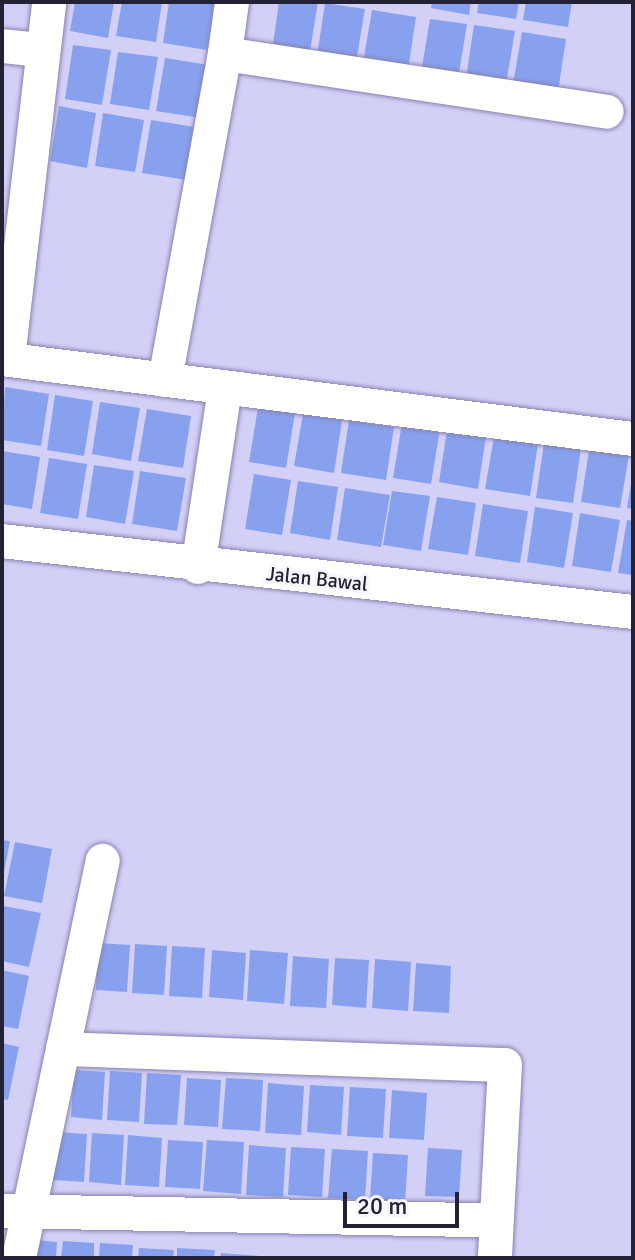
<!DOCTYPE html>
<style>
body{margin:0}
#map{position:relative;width:635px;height:1260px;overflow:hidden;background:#d3d0f8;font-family:Signika,sans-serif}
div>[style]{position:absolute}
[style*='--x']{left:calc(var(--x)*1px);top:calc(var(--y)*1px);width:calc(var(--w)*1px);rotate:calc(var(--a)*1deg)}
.building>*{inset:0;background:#87a1ef}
.roads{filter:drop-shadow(0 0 2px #8782b0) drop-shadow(0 0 2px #8782b0)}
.minor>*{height:34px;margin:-17px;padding:0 17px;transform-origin:17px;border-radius:17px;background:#fff}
span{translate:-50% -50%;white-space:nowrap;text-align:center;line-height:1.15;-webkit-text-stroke:6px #f6f5fb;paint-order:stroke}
.street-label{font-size:20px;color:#232134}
.frame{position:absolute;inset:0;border:4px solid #232134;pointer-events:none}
.scale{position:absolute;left:343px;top:1192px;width:116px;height:36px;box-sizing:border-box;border:4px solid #232134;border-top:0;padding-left:10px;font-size:24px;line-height:28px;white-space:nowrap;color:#232134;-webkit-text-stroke:6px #f6f5fb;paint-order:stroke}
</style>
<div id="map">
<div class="building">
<div style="clip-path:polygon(75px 2px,114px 2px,108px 38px,70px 31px)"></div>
<div style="clip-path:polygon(122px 2px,162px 2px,156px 42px,116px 36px)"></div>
<div style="clip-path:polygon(169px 2px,215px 2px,207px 50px,163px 43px)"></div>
<div style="clip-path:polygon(279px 2px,318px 2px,309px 57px,272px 51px)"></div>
<div style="clip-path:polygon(432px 2px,471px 2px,469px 15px,431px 8px)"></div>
<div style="clip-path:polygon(479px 2px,519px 2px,516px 19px,477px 13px)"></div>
<div style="clip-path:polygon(526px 2px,572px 2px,568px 27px,523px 20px)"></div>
<div style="clip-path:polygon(325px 3px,365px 9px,356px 62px,317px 56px)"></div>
<div style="clip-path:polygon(372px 10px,416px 17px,408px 70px,363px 63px)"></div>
<div style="clip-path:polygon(430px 19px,467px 24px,458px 79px,421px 73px)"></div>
<div style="clip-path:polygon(474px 25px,515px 31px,506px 84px,466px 78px)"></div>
<div style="clip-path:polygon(522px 32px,566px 39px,558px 91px,513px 84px)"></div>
<div style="clip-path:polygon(73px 45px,111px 50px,102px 105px,65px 99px)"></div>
<div style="clip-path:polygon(118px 52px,158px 57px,149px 110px,110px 104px)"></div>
<div style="clip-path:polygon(165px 58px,209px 65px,201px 118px,156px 111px)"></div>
<div style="clip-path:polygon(59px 106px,96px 113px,87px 168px,50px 161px)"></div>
<div style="clip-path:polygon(103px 113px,144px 120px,135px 172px,95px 166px)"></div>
<div style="clip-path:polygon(151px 120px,195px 127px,187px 180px,142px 173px)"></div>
<div style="clip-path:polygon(5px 387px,49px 394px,41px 446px,2px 440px)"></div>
<div style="clip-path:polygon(55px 395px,93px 401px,84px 456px,47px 450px)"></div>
<div style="clip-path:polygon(100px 402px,140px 408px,131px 461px,92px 454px)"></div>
<div style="clip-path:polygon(258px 407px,295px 413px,286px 468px,249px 462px)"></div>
<div style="clip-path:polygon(147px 409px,191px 416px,183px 468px,138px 461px)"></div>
<div style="clip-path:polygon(303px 414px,342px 420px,334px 473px,294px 466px)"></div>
<div style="clip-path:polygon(349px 420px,394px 427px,386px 480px,341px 473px)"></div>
<div style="clip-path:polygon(402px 423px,440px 429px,431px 484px,393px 478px)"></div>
<div style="clip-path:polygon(447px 430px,486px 436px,478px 489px,439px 482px)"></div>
<div style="clip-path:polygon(494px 437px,538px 444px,530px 496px,485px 489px)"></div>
<div style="clip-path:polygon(544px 443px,581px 448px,573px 503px,536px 498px)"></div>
<div style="clip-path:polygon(589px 450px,629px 455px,620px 508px,581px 502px)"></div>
<div style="clip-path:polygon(2px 451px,40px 457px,32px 509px,2px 504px)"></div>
<div style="clip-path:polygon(49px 458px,87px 464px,78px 519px,40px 513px)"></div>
<div style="clip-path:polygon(94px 465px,134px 471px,125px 524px,86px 517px)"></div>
<div style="clip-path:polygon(140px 471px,186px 478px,177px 531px,132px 524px)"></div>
<div style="clip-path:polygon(254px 474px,291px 480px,282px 535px,245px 529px)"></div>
<div style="clip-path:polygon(298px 481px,338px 487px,330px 540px,290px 533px)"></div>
<div style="clip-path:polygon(631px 484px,633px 484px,633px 509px,627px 508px)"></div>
<div style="clip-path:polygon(345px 488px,390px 495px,381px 547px,337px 540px)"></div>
<div style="clip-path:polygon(392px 491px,430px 496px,421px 551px,383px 545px)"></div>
<div style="clip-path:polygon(437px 497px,476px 503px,468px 555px,428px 549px)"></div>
<div style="clip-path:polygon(483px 504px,528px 511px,520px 563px,475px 556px)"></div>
<div style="clip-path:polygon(535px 507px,573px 513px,564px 568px,527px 562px)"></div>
<div style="clip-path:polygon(580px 513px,620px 520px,611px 572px,572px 566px)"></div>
<div style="clip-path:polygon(627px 520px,633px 521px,633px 575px,618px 573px)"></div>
<div style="clip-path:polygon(2px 840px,10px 841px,3px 877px,2px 876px)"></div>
<div style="clip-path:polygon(15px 842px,52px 849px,42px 903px,4px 896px)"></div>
<div style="clip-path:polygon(3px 906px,41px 913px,29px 967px,2px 961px)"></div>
<div style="clip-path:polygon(98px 943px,130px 945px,127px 992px,96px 990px)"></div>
<div style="clip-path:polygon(135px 944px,167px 946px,164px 995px,132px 993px)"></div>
<div style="clip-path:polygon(172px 946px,205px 948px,202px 998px,169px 996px)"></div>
<div style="clip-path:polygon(212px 950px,246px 953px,243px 1000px,209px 997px)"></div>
<div style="clip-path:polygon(250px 950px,288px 953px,284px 1004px,247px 1001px)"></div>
<div style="clip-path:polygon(293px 956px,329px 959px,326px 1008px,290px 1006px)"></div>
<div style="clip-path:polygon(335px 958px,369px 960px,366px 1008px,332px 1005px)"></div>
<div style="clip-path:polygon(375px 959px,411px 962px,408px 1011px,372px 1008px)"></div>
<div style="clip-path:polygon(416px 963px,451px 966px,449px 1013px,413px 1011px)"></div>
<div style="clip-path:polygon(2px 970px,29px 976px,18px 1029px,2px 1026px)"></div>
<div style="clip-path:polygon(2px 1043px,19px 1047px,8px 1100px,2px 1099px)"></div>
<div style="clip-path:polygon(74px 1070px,105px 1072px,102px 1120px,71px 1117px)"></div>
<div style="clip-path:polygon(110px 1071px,142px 1073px,139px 1122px,107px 1120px)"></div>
<div style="clip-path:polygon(147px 1073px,181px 1075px,177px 1125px,144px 1124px)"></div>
<div style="clip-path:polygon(187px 1078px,221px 1080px,218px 1127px,184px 1125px)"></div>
<div style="clip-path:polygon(226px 1078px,263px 1080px,260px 1131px,222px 1129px)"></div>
<div style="clip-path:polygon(268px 1083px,304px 1086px,301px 1135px,265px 1133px)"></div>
<div style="clip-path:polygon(310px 1085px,344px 1087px,341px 1135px,307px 1132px)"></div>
<div style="clip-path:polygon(350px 1087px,386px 1089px,383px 1138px,347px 1136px)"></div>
<div style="clip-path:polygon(392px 1090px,427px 1093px,424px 1140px,389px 1138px)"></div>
<div style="clip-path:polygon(55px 1132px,87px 1134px,84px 1182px,52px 1180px)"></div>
<div style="clip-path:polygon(92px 1133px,124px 1135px,121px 1185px,89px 1182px)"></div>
<div style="clip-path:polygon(128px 1135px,162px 1138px,159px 1187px,125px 1185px)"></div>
<div style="clip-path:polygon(168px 1140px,203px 1142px,200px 1189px,165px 1187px)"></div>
<div style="clip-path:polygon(207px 1140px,244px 1142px,241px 1194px,203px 1191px)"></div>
<div style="clip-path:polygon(249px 1145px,286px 1148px,283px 1197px,246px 1195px)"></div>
<div style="clip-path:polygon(291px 1147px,325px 1149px,322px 1197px,288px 1195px)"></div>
<div style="clip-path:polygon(428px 1148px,462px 1150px,459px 1197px,425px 1196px)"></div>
<div style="clip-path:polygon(332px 1149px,368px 1151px,365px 1200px,328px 1198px)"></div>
<div style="clip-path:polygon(373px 1153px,408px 1155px,405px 1203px,370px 1200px)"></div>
<div style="clip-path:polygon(26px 1239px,57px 1242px,56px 1258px,25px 1258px)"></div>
<div style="clip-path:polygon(63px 1241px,94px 1243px,94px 1258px,61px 1258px)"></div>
<div style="clip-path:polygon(100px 1243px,133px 1245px,132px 1258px,99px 1258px)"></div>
<div style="clip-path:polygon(139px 1248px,174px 1250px,173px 1258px,138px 1258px)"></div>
<div style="clip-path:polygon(177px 1248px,215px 1250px,214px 1258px,177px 1258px)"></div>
<div style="clip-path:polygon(221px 1253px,260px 1256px,260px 1258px,220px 1258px)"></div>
</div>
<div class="roads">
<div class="minor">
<div style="--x:232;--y:2;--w:52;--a:97.7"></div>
<div style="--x:225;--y:54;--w:386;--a:8.6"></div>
<div style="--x:2;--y:46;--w:38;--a:6"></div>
<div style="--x:2;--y:359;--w:636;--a:7.23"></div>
<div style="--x:8;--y:359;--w:359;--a:-83.4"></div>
<div style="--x:165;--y:380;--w:331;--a:-79.6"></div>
<div style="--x:2;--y:541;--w:635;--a:6.42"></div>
<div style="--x:198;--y:567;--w:180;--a:-81.4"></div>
<div style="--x:63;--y:1049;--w:442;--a:2.1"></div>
<div style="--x:505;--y:1065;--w:193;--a:93"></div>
<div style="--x:2;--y:1211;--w:490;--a:1.1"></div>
<div style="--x:19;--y:1258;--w:406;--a:-78.1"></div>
</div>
</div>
<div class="street-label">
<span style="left:317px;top:579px;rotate:6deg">Jalan Bawal</span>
</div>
<div class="frame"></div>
<div class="scale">20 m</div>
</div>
